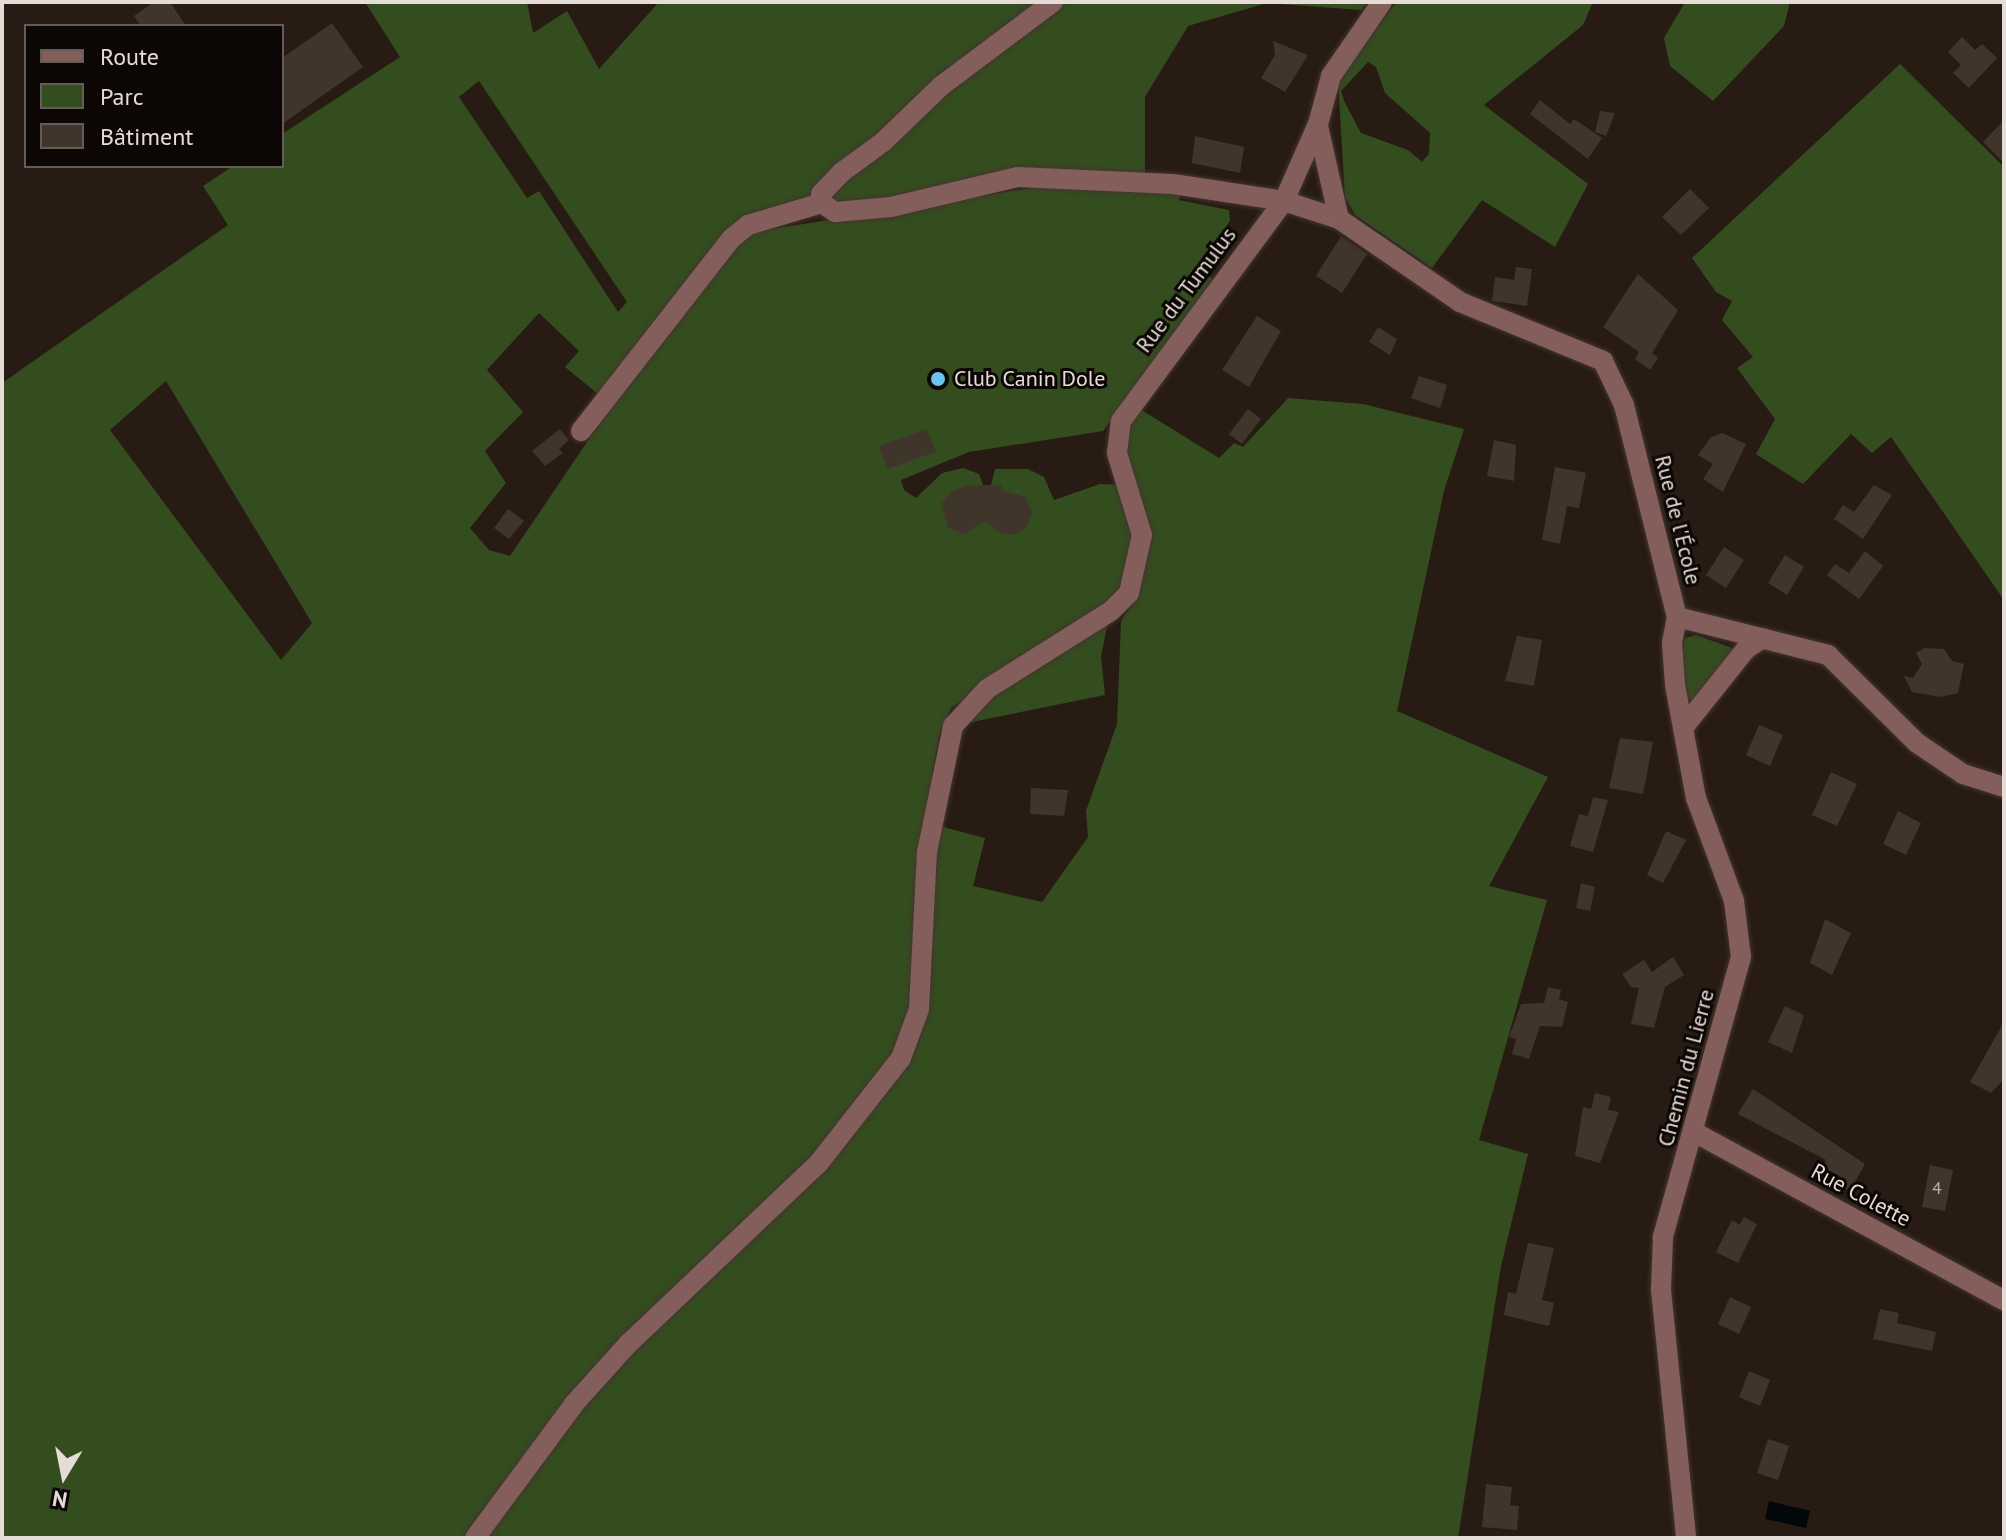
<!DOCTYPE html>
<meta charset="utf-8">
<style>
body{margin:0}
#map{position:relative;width:2006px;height:1540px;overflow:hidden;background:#271b13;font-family:"PT Sans",sans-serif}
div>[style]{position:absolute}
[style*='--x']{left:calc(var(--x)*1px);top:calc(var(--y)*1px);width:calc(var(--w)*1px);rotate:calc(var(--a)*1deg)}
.green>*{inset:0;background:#344d1f}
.water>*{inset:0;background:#00080a}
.building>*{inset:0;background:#40352b}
.roads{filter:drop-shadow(0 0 2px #42362e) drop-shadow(0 0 2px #42362e)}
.minor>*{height:20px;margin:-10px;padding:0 10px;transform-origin:10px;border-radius:10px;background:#845e5b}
.dots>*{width:22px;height:22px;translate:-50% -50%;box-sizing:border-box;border:4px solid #0c0705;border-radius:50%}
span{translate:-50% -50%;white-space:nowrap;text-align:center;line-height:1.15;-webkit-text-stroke:6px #0c0705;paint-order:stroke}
.number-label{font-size:18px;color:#bcb2ac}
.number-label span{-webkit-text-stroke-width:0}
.street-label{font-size:22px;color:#e5dcd7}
.poi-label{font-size:22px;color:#e5dcd7}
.left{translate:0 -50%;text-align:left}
.frame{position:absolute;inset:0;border:4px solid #e5dcd7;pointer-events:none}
.legend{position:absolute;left:24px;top:24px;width:260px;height:144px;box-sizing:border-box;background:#0c0705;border:2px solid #635c59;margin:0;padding:10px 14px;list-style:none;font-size:24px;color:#e5dcd7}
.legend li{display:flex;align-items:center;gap:16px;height:40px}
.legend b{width:40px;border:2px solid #635c59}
.north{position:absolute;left:24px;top:1436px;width:80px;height:80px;-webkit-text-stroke:6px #0c0705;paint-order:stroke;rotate:190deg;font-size:22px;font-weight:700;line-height:32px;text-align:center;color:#e5dcd7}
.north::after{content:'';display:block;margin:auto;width:28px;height:36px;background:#e5dcd7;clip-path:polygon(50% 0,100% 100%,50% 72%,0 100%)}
</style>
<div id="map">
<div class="green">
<div style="clip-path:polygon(evenodd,365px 2px,527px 2px,533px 33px,567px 11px,599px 69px,659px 2px,1368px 2px,1361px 10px,1267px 3px,1188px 26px,1145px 97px,1145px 178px,1040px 172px,843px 206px,820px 187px,811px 200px,749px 219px,598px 394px,565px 367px,579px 351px,539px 313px,487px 370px,523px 412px,485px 451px,506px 483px,470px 528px,489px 550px,510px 556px,612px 405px,738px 242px,752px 232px,1044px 186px,1181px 191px,1179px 200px,1229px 210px,1230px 220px,1202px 272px,1213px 279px,1103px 431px,969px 452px,901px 480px,904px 490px,916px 498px,942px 473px,963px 468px,979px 474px,983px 485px,991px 485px,995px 469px,1028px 469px,1044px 477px,1054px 500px,1100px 484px,1120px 485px,1136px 542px,1117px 600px,951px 708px,939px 736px,924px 822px,985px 838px,973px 886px,1042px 902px,1088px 837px,1086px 811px,1117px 724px,1121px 621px,1139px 595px,1142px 575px,1123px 445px,1135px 406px,1219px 458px,1234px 443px,1243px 447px,1288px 398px,1363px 404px,1464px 429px,1444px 491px,1397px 711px,1548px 777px,1489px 886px,1547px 900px,1479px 1140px,1528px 1154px,1501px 1266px,1458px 1538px,2px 1538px,2px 383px,228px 225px,203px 186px,233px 166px,282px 166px,282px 134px,400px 57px,365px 2px,479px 81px,627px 302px,618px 312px,539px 191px,527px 198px,459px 97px,479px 81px,365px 2px,166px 381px,312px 623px,281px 660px,110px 430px,166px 381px)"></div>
<div style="clip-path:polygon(evenodd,1396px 2px,1593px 2px,1583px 25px,1484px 105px,1588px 184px,1555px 247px,1482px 200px,1432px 268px,1355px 215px,1345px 197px,1338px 81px,1396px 2px,1368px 62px,1376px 67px,1385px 93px,1430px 133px,1429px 154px,1422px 162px,1408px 150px,1361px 133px,1345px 103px,1341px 91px,1368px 62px)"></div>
<div style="clip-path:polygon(1685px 2px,1790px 2px,1784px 26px,1713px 101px,1670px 66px,1664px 38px)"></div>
<div style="clip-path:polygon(1900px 64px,2004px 167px,2004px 600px,1891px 437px,1872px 453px,1851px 434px,1803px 484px,1756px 454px,1775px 419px,1737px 368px,1753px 357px,1722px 320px,1732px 301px,1716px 292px,1692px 258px)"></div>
<div style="clip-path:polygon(1108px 622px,1101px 656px,1105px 695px,962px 724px,973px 709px)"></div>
<div style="clip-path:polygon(1696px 635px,1735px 649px,1691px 707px,1685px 705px,1681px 648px,1685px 638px)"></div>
</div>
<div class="water">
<div style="clip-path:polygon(1769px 1501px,1810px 1511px,1806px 1528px,1765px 1519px)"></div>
</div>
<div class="building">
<div style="clip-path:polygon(154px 2px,170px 2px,186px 26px,141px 26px,134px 16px)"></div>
<div style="clip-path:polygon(332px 23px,363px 67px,282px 124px,282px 58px)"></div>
<div style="clip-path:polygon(1962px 37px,1975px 50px,1982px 44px,1997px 58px,1969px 88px,1953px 73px,1961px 65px,1948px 52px)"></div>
<div style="clip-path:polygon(1273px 41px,1308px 55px,1285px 92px,1261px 78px,1275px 55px)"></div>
<div style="clip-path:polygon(1540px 100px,1570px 124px,1574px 119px,1602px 138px,1588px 159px,1530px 114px)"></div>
<div style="clip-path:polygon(1600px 111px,1615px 113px,1606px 136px,1595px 132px)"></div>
<div style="clip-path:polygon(2004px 120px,2004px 163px,1983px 142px)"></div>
<div style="clip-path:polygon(1195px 136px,1244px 147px,1240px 173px,1192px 163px)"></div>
<div style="clip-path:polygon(1690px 189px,1709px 208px,1681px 235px,1662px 217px)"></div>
<div style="clip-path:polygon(1341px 236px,1367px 254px,1342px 293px,1316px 276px)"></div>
<div style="clip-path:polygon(1516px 267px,1532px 269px,1527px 306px,1492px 301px,1495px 277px,1514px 280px)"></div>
<div style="clip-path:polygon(1638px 274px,1678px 310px,1652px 353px,1658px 358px,1650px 370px,1635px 359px,1639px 352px,1603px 327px)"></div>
<div style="clip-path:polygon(1257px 316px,1281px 331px,1249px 387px,1222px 370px)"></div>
<div style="clip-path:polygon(1378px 327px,1397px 339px,1390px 355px,1369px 342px)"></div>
<div style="clip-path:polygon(1419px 376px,1447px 385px,1440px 408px,1411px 398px)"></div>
<div style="clip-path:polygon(1248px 409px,1261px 419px,1242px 444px,1229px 434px)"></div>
<div style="clip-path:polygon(560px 429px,569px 440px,559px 449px,563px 453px,545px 466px,532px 451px)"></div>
<div style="clip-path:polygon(927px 429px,936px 452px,887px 469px,879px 446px)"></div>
<div style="clip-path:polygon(1722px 433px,1746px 444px,1723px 492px,1703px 479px,1713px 464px,1698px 455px,1711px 437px)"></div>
<div style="clip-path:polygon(1494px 440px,1516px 445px,1514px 481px,1487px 476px)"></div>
<div style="clip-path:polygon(1555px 467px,1586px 473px,1579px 508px,1567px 506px,1560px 544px,1542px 540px)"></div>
<div style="clip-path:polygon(971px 485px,1001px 485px,1004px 491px,1026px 497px,1032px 512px,1027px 527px,1014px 535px,998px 532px,986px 521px,965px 534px,948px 528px,941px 504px,952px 491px)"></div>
<div style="clip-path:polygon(1874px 485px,1892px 495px,1863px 539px,1834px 519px,1843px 505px,1854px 512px)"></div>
<div style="clip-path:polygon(508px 509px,524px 521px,509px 539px,494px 528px)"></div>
<div style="clip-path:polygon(1724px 547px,1744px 560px,1726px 588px,1706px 575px)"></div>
<div style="clip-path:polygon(1865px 551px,1883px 566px,1859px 599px,1827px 575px,1835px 564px,1849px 573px)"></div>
<div style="clip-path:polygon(1785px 555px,1804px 567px,1787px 595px,1768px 583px)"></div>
<div style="clip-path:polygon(1517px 636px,1542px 640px,1534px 686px,1505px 681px)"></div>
<div style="clip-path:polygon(1924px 648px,1944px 649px,1952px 661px,1964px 664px,1958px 693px,1941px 697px,1912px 692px,1904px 676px,1913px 678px,1922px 664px,1916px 653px)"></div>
<div style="clip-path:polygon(1759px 725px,1783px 735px,1770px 766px,1746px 755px)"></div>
<div style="clip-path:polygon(1620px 738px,1653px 742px,1643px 794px,1609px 788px)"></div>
<div style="clip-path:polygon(1831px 772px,1857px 784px,1837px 826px,1812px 815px)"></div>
<div style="clip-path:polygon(1031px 788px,1068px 790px,1064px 816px,1030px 814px)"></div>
<div style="clip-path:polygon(1593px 797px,1608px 800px,1593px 852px,1570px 846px,1579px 814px,1596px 818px,1588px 816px)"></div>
<div style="clip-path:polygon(1898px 811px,1921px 823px,1906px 855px,1883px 844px)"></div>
<div style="clip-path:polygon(1666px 831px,1686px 840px,1663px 883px,1647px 875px)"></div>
<div style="clip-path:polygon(1581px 883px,1595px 887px,1590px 911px,1576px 908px)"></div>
<div style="clip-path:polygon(1825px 919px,1851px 933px,1832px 975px,1810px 963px)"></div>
<div style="clip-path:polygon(1673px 957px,1684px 975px,1665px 987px,1654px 1028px,1631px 1024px,1639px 988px,1631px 987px,1622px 974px,1644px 960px,1652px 972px)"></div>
<div style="clip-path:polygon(1548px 987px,1561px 990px,1559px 999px,1568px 1002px,1562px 1027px,1540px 1026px,1529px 1059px,1512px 1054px,1516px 1039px,1509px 1037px,1521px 1004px,1544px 1003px)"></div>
<div style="clip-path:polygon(1785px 1006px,1804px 1015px,1792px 1053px,1768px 1042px)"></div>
<div style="clip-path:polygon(2004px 1022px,2004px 1079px,1991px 1093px,1970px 1082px)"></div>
<div style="clip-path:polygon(1753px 1089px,1865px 1164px,1850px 1191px,1819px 1173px,1826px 1160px,1738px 1114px)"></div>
<div style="clip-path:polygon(1595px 1093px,1611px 1097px,1608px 1110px,1619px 1112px,1600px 1163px,1575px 1156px,1583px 1107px,1591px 1109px)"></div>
<div style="clip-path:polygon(1930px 1165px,1953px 1170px,1945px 1211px,1922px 1207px)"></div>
<div style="clip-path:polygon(1744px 1217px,1757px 1224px,1738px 1263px,1716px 1252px,1732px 1220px,1740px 1225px)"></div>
<div style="clip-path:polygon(1528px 1243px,1554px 1248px,1542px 1300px,1554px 1303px,1549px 1326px,1504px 1315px,1508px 1292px,1516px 1294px)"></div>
<div style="clip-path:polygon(1730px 1297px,1751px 1307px,1739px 1334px,1718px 1324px)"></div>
<div style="clip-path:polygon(1880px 1309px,1899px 1313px,1897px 1323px,1936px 1332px,1932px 1351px,1873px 1339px)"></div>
<div style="clip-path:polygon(1749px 1371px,1770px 1380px,1760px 1406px,1739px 1397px)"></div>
<div style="clip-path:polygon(1768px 1439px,1789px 1446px,1778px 1480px,1757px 1473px)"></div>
<div style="clip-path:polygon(1486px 1484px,1512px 1487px,1510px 1505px,1519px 1506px,1517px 1530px,1482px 1527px)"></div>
</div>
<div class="roads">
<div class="minor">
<div style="--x:1053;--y:2;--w:140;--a:143.1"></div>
<div style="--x:941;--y:86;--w:81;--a:136"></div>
<div style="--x:883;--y:142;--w:51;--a:143.8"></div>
<div style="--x:842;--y:172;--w:30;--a:134"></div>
<div style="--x:821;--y:194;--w:9;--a:84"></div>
<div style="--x:822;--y:203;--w:16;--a:35"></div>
<div style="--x:835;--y:212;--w:56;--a:-5.1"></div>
<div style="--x:891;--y:207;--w:130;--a:-13.3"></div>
<div style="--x:1018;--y:177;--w:155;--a:2.6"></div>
<div style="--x:1173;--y:184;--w:112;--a:8.7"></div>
<div style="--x:1284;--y:201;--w:58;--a:18.1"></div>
<div style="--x:1339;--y:219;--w:147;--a:34.4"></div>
<div style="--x:1460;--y:302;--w:155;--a:22.4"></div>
<div style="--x:1603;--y:361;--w:49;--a:64.5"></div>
<div style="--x:1624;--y:405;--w:219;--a:76"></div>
<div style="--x:1677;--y:617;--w:156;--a:14.1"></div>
<div style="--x:1828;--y:655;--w:125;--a:44.7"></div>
<div style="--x:1917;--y:743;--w:55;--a:34"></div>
<div style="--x:1963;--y:774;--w:43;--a:17.6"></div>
<div style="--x:1318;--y:126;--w:95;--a:77.3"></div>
<div style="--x:581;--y:431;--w:245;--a:-52"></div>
<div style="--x:732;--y:238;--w:21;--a:-39"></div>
<div style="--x:748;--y:225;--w:77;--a:-16.6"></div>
<div style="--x:1677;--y:617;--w:26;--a:101"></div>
<div style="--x:1672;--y:643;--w:42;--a:85.9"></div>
<div style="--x:1675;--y:685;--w:115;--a:79.5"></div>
<div style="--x:1696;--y:798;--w:110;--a:69.7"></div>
<div style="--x:1734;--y:901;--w:56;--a:82.9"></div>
<div style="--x:1741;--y:957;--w:291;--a:105.6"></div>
<div style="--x:1663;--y:1237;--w:53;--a:92.2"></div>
<div style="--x:1661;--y:1290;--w:249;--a:84.2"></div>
<div style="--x:1683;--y:728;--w:101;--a:-51.4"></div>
<div style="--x:1746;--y:649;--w:20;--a:-33"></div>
<div style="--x:1694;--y:1132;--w:353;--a:28.5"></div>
<div style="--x:475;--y:1538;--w:167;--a:-53.5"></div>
<div style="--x:574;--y:1404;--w:81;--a:-48"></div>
<div style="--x:628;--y:1344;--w:262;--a:-43.5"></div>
<div style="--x:818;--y:1164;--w:135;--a:-51.9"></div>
<div style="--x:901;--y:1058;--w:52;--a:-69.8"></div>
<div style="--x:919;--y:1009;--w:157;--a:-87.1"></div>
<div style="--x:927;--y:852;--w:129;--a:-78.3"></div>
<div style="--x:953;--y:726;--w:50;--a:-47.4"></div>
<div style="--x:987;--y:689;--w:146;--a:-32.2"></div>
<div style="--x:1111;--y:611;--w:25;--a:-45"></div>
<div style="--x:1129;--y:593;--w:59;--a:-77.4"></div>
<div style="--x:1142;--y:535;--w:86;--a:-107"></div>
<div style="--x:1117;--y:453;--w:32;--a:-83"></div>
<div style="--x:1121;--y:421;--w:274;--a:-53.5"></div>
<div style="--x:1284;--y:201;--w:84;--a:-66.2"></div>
<div style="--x:1318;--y:124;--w:50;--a:-74.8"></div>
<div style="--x:1331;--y:76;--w:90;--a:-55.4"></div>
</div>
</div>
<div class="dots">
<div style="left:938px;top:379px;background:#6ac3f1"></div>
</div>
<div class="number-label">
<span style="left:1937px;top:1188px">4</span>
</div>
<div class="street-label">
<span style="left:1186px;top:290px;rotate:-53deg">Rue du Tumulus</span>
<span style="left:1678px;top:520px;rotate:76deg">Rue de l'École</span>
<span style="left:1686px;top:1068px;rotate:-75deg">Chemin du Lierre</span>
<span style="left:1861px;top:1195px;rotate:28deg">Rue Colette</span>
</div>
<div class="poi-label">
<span class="left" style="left:954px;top:379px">Club Canin Dole</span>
</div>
<div class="frame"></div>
<ul class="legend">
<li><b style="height:10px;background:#845e5b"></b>Route</li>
<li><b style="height:22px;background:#344d1f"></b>Parc</li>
<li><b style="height:22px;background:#40352b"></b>Bâtiment</li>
</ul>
<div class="north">N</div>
</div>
